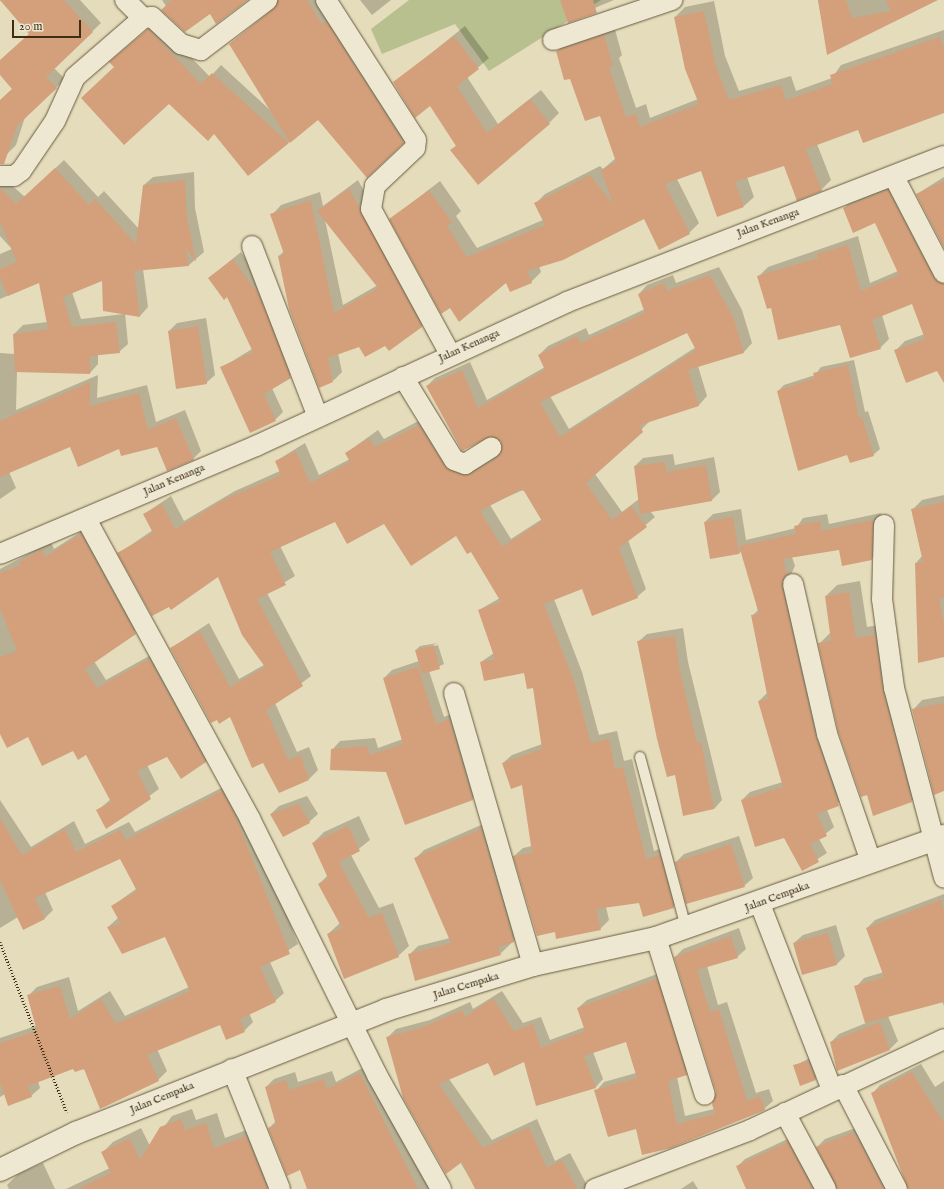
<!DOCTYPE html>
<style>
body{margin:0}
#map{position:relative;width:944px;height:1189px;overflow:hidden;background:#e5dcbb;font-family:"IM FELL English",serif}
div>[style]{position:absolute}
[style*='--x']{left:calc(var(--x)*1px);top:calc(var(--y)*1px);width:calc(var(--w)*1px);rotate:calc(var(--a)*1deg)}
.green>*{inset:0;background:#b7c08e}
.shadow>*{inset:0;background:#0003}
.building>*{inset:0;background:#d4a07b}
.path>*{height:2.5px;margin-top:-1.25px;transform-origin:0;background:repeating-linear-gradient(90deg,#3f2e16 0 1px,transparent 0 3px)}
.roads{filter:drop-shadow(0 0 1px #685a3f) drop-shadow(0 0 1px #685a3f)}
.service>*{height:10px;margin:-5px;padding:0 5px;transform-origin:5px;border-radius:5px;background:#eee8d3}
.minor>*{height:20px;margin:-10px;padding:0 10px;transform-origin:10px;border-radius:10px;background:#eee8d3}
.tertiary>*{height:22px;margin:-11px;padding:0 11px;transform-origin:11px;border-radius:11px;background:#eee8d3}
span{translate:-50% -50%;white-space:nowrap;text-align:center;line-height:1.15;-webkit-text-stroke:3px #eee8d3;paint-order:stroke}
.street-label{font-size:11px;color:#3f2e16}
.scale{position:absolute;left:12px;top:20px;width:69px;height:18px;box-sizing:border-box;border:2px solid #3f2e16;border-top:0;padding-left:5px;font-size:12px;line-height:14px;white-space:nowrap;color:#3f2e16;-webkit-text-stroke:3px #eee8d3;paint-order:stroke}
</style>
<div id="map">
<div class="green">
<div style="clip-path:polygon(409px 0,601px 0,489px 71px,455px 24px,382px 54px,371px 29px)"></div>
</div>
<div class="shadow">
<div style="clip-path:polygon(0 0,80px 0,101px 23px,54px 68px,65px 79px,25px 117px,16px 145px,7px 154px,0 151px,0 101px,13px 88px,0 74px,0 61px,30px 33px)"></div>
<div style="clip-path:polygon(162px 0,246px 0,210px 12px,166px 6px)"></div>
<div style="clip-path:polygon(276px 0,321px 0,412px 133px,367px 177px,318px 119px,288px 143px,215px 133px,115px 67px,119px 54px,157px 22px,210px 77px,221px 65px,270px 110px,230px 44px,275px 7px)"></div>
<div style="clip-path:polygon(360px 0,391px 0,372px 15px)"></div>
<div style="clip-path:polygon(561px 0,614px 0,568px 19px)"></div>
<div style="clip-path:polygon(818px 0,933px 0,828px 53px)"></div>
<div style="clip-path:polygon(714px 1px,725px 56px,739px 91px,791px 76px,796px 91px,832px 78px,841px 65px,944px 30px,944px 112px,859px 129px,817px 144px,831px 180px,821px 190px,785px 165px,747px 177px,754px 197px,744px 206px,701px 170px,677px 179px,699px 223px,689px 233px,645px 218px,539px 266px,541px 272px,531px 282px,507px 282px,391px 219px,440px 181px,461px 211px,456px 216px,477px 248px,543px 220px,535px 204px,545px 194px,600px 166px,603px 169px,616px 158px,601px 115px,571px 77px,557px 52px,567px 42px,614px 26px,622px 55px,619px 58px,636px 108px,646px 104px,650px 118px,698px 99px,675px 17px,685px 7px)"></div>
<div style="clip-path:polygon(465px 26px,489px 58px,467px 77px,498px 124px,541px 90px,559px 113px,549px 123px,451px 151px,457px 145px,431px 105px,394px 83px)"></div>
<div style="clip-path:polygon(evenodd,64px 160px,98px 197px,104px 191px,139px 229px,144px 185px,153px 177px,194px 172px,195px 208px,204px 252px,189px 265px,143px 269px,148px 307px,140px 316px,125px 313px,128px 344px,119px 352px,98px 354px,98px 364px,90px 373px,17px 371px,16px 410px,98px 375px,97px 398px,147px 385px,156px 422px,185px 410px,201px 451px,193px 459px,158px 446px,70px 445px,9px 472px,16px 488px,0 499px,0 353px,15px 354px,14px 334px,23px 325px,47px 322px,40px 282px,0 299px,0 254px,12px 249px,0 236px,0 175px,25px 197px,64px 160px,102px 279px,124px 314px,81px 319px,72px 292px,102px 279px)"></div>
<div style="clip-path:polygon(944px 177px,944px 246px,917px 194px)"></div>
<div style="clip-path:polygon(evenodd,358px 180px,431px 317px,422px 326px,386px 344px,359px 345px,338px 353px,342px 372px,333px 381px,279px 256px,284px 251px,272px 215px,281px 205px,320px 192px,323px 206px,358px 180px,325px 220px,378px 285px,343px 305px,325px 220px)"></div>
<div style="clip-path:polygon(897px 181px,944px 270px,944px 368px,896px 350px,905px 341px,925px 334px,913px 303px,882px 315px,889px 339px,880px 348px,841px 324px,772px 306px,759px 276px,768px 267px,858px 236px,870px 283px,898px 271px,876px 222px,844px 208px,853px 199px)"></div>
<div style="clip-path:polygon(241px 252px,266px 287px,298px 369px,272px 388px,283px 412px,275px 420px,221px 368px,252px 349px,227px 296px,209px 278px)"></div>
<div style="clip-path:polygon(evenodd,719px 267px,742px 310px,752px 343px,744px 352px,698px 366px,707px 396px,699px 405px,651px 420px,595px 474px,622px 512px,639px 499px,635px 466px,643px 458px,673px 454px,675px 465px,714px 457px,720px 492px,712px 500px,650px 511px,655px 517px,628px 540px,646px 589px,637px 597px,583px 588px,554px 599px,582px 672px,599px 735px,617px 731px,624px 761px,632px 759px,654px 851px,668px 846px,682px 898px,673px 907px,640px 902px,606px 907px,609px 920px,600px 929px,556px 930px,514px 856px,523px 848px,532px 846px,522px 784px,503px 763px,512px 755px,542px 744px,534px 687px,525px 672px,481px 662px,494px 653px,479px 610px,500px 598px,471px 550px,457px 534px,384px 523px,336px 520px,280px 546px,295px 576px,267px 593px,311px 676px,275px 703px,297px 752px,309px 747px,318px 770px,309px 779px,279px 791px,264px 762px,230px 716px,171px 648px,209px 623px,239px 679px,264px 665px,219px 576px,119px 553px,153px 530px,144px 514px,171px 496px,184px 521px,235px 491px,280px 471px,276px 461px,305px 443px,319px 475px,350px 459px,346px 453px,378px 430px,384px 439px,428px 416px,453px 458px,499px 454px,502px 442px,427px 386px,435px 378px,470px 362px,487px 400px,545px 367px,539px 355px,548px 346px,586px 328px,589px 335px,645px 309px,639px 294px,647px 285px,673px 275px,676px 283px,719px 267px,687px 332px,696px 347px,569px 429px,550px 396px,687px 332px,719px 267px,525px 489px,542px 519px,511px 539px,490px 505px,525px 489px)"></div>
<div style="clip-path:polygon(206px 318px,215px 375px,206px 383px,169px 331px,177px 323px)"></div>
<div style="clip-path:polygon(854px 360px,865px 412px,868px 411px,880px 449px,873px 455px,778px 391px,784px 385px,815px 375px,821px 367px)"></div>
<div style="clip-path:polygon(944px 495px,944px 656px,916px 563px,922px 556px,912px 510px,922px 500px)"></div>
<div style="clip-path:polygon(741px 509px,746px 540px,796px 528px,803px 518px,827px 514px,829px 524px,881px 513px,879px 551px,871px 559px,840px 549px,792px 557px,795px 566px,789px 578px,847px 797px,827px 810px,834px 827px,819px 839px,827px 853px,802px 869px,785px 837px,742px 800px,750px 792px,783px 782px,759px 701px,767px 693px,752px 616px,758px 610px,742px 550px,739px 554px,705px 522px,713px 514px)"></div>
<div style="clip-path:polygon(90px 526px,144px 624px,94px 661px,106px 680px,158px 651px,214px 753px,205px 762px,168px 756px,147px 765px,159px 789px,106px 827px,98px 810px,111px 799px,86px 754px,29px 736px,0 732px,0 569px,51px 542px,54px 549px)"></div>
<div style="clip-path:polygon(860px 581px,867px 627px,886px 624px,923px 790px,912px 801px,819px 644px,831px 632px,826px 596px,837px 585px)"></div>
<div style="clip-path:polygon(683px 628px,688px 662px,722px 800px,714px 809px,676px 774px,638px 642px,647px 634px)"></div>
<div style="clip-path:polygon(438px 643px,420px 650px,438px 645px,444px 664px,429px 671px,444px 717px,458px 711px,481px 790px,472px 799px,332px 750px,340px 741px,375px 738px,378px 748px,403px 739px,384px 678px,392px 670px,419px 661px,416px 650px,420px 646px)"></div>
<div style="clip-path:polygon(944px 696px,944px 791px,913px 710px,922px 700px)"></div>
<div style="clip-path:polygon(231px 783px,245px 809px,298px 944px,270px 962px,284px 993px,275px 1001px,249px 1013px,253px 1022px,244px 1031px,221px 1024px,157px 1049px,167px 1071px,158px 1080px,74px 1068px,38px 1081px,40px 1088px,31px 1096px,5px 1094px,0 1097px,0 1038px,36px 1026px,28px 996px,37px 987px,69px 977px,78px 1011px,110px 991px,125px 1016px,189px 987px,166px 936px,108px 927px,118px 918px,112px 906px,136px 889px,121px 857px,45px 892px,53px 910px,44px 919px,18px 917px,0 928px,0 800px,31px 847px,74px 821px,85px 844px,129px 822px,135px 832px)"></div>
<div style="clip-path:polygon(307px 796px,318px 814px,309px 822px,271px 814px,279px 806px)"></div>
<div style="clip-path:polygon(359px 816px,370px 840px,351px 855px,379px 908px,393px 903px,409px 946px,398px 956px,328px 934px,340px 923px,319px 884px,328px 875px,313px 843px,324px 832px)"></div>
<div style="clip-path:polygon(490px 821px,522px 933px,500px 954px,410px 954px,418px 946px,450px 938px,416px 858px,424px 850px)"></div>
<div style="clip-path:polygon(739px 836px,753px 878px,744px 886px,676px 862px,684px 854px)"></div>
<div style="clip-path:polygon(944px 894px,944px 933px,867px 928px,875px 920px)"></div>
<div style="clip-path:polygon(836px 925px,845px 956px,837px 964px,794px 943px,803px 935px)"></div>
<div style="clip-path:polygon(739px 928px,746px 949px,737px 957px,707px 966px,718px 1005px,727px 1002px,756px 1093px,769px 1089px,773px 1101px,764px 1109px,671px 1147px,636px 1128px,596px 1091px,604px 1082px,636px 1073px,626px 1041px,593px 1052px,603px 1079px,595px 1088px,524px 1060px,488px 1061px,449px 1079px,492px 1140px,537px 1119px,555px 1161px,570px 1153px,589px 1189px,476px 1189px,387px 1038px,396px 1029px,430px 1020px,470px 1002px,473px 1009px,502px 991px,523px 1023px,541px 1017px,550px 1040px,585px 1027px,578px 1008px,587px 1000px,665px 971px,694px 1066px,677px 1077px,685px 1116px,714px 1109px,717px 1092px,675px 957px,683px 949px)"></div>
<div style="clip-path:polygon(944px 963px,944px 1006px,942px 1001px,888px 1016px,898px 1041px,890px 1049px,831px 1042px,839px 1034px,866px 1023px,856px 987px,864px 978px,904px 966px)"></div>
<div style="clip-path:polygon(812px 1057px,819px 1075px,815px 1079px,794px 1066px)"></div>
<div style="clip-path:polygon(921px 1064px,935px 1087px,944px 1081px,944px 1189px,909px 1189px,872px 1094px,880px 1085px)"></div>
<div style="clip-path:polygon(368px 1065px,442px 1189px,308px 1189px,300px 1169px,269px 1128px,276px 1121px,266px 1087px,274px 1079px,295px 1072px,298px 1082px,332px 1071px,336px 1082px)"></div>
<div style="clip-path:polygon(192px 1109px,196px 1120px,217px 1113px,225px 1138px,257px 1126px,278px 1178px,267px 1189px,66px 1189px,110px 1168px,102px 1153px,113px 1142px,141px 1128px,150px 1146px,172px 1116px)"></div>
<div style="clip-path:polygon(861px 1126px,890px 1189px,837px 1189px,817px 1147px,825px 1139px)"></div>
<div style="clip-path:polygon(796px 1135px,830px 1189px,747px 1189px,737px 1167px,745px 1159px)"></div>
<div style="clip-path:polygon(43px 1163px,55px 1189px,9px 1189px,7px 1185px,18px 1174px)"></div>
<div style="clip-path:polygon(693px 1181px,698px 1189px,681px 1189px)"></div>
</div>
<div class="building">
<div style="clip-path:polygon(0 0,64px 0,93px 32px,46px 77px,57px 88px,17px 126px,4px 164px,0 164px,0 100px,12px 89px,0 75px,0 60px,29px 34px)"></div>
<div style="clip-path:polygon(172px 0,248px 0,216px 24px,210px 14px,185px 32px,161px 10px)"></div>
<div style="clip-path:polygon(278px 0,307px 0,322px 24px,326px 21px,404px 143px,367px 178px,318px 120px,290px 143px,229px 44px,274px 9px)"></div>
<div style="clip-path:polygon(560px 0,593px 0,597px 13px,568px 23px)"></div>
<div style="clip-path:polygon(818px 0,846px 0,852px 18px,891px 11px,886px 0,938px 0,827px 55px)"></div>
<div style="clip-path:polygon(704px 11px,716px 66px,729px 100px,781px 85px,786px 100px,833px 84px,830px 75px,940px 37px,944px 49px,944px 113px,863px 143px,858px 130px,806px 149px,822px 191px,797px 201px,784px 166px,735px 182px,744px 207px,717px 217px,701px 171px,665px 184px,690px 234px,659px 250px,644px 219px,563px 260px,527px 271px,532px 283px,510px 292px,506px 283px,459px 322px,450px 308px,441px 314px,389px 219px,429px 190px,452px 222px,447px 226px,467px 257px,545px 225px,534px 203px,590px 175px,613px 204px,601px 170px,616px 162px,600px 116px,585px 121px,570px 79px,564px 80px,556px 51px,604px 35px,613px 66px,609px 67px,626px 117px,636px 114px,640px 127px,699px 104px,685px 69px,674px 17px)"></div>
<div style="clip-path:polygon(148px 29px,201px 84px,212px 73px,289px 143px,248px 176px,214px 134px,208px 141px,169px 104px,124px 145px,81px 98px,114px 67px,109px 62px)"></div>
<div style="clip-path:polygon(454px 36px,479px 69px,457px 86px,487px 133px,530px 99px,550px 124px,478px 185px,450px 150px,456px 146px,430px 106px,415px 118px,393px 82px)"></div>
<div style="clip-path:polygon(55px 168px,89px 205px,95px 199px,136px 244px,143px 185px,185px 180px,187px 217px,196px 262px,186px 248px,189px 266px,134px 271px,140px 317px,103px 311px,102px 281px,63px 297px,72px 327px,116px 322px,120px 353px,90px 356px,90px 374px,15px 372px,13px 334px,48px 329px,39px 283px,8px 296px,0 277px,0 269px,17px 262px,0 222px,0 188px,16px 204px)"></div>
<div style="clip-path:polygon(944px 181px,944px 248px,916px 194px)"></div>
<div style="clip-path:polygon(349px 188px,422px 327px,389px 351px,385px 346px,365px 357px,359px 347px,328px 358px,333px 382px,319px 388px,289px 309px,278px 256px,284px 254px,270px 214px,311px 200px,334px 313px,378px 288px,317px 211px)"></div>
<div style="clip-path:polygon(888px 190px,934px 278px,944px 284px,944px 383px,937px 371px,906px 383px,894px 350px,925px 339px,912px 304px,872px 320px,881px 349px,850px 358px,840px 325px,778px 340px,771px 308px,767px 309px,757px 276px,818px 258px,817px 254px,848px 245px,861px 291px,899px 275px,875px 223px,853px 233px,843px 208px)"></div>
<div style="clip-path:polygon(233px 259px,259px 295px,291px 378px,264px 394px,276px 421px,250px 433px,220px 367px,253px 352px,227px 297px,224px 300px,208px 278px)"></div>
<div style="clip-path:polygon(evenodd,710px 275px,734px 319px,744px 353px,688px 370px,699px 406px,640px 425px,643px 432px,586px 483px,612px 520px,631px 506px,647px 527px,619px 548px,638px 598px,592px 616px,582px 589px,544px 604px,574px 681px,591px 743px,609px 739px,615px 769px,623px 767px,646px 859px,660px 855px,674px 908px,643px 917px,639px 903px,596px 909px,601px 930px,556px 939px,555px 932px,537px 936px,513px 856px,532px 853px,522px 785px,511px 789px,502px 763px,542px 749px,533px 688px,527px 689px,524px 673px,484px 681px,480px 662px,495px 659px,478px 610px,501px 602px,471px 552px,467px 554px,456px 536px,411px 566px,384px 524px,347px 544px,335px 522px,270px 552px,286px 585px,257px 599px,303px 686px,266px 710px,288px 760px,301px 755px,309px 780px,279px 793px,263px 763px,252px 768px,230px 717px,219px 724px,217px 720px,211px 723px,170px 648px,200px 631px,230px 687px,265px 667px,242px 635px,218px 577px,171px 610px,169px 607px,152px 616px,117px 553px,153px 533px,143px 514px,162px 504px,175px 529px,225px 499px,281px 475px,275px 461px,296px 451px,310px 483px,350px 462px,345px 453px,369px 438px,375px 447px,419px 425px,445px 466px,461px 475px,471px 474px,497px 458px,501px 442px,490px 437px,462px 451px,426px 386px,462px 370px,478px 408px,545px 370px,538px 355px,577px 336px,580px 343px,645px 313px,638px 294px,664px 283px,667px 291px,710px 275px,687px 333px,696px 350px,560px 437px,540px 402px,687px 333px,710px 275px,520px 490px,524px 491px,542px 521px,502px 547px,480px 511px,520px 490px)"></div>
<div style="clip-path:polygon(198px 326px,207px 384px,176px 389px,168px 331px)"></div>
<div style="clip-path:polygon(848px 365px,859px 418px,862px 417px,874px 456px,850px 463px,847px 455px,798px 471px,777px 391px,815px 378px,813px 373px)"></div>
<div style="clip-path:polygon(90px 382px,90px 406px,139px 393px,148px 430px,176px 418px,194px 460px,167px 471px,157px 447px,121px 456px,119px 449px,78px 467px,70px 447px,0 477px,0 421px)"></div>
<div style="clip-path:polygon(665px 462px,666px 472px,706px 465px,712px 501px,640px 514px,634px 466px)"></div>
<div style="clip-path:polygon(944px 502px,944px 598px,939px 598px,944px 624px,944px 657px,918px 663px,915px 563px,923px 562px,911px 509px)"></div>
<div style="clip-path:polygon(733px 517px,739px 554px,710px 559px,704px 522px)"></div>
<div style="clip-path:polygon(873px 520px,872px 560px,842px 566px,839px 550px,783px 559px,787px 574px,782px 587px,816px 737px,839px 806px,817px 814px,827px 836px,810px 844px,819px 862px,802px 871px,784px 838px,755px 847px,741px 800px,783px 787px,758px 701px,768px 699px,751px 615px,759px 614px,739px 546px,796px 534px,794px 526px,820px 521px,821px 531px)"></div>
<div style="clip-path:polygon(81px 534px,136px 634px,85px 669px,97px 688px,149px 659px,206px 762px,181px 779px,167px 757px,137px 771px,151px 799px,106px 829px,96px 810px,111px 802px,86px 755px,78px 760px,73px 751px,42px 766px,28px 737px,7px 748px,0 734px,0 657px,17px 651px,0 608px,0 573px,21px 565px,19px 562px,42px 550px,45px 557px)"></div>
<div style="clip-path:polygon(849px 592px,856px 638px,875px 635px,883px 691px,912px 802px,873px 816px,867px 795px,861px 797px,838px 731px,818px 643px,831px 641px,825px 596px)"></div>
<div style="clip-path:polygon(675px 636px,680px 671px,697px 743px,701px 742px,714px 809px,683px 816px,675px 775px,667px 777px,657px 739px,637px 641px)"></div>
<div style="clip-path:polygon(434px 645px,440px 669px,422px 674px,415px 650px)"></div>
<div style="clip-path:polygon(418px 667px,436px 724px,449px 719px,473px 800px,405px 825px,386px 772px,330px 770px,331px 749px,367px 746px,370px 755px,403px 744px,383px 678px)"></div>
<div style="clip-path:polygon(944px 703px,944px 791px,934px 795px,912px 709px)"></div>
<div style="clip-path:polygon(222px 791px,236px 818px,290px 954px,260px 967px,276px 1002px,240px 1019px,245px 1032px,226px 1040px,220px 1025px,147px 1055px,159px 1081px,100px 1109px,84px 1069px,75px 1072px,73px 1069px,28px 1086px,32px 1097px,8px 1106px,0 1082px,0 1043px,37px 1031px,27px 995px,60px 986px,70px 1019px,101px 999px,116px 1024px,190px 991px,165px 937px,122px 954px,107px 927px,121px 924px,111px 906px,137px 891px,120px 859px,35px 898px,45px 919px,23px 930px,0 880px,0 818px,22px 855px,65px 829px,76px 852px,120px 830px,126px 840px)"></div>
<div style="clip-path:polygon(299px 804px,310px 823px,283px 837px,270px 814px)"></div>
<div style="clip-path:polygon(348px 826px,360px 851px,339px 862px,369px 918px,382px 913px,399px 957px,344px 979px,327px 934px,342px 928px,318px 884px,328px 878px,312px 843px)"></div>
<div style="clip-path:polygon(481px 829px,514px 942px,498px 947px,501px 955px,415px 981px,408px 954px,451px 943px,414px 858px)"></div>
<div style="clip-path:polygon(731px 844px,745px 887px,686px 904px,675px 862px)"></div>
<div style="clip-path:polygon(941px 900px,944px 912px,944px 1002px,865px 1023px,854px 986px,884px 977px,866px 928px)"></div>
<div style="clip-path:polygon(828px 933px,837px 965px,802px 975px,793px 943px)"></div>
<div style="clip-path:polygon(731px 936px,738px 958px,697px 970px,710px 1012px,719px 1009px,747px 1101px,760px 1096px,765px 1110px,671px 1148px,642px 1155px,636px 1129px,608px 1137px,594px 1090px,637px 1078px,626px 1042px,584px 1056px,596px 1088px,536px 1106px,524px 1062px,494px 1076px,488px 1063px,439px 1084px,483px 1148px,529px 1127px,547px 1168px,562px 1160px,577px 1189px,475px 1189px,462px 1162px,446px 1174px,403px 1098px,386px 1037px,421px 1028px,462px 1010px,465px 1017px,493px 998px,514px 1031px,533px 1024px,541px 1048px,585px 1031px,577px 1008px,657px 979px,687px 1075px,668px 1081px,677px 1124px,715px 1114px,712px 1104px,716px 1092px,674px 957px)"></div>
<div style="clip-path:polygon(880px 1022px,890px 1050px,837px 1071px,830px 1042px)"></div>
<div style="clip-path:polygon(808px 1061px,816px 1080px,800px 1086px,793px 1065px)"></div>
<div style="clip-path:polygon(912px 1072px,944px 1123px,944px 1189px,908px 1189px,871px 1093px)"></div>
<div style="clip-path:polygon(360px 1073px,418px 1189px,307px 1189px,300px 1170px,287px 1176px,268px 1128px,276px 1125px,265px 1087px,286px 1080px,289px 1090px,324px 1079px,327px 1089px)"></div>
<div style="clip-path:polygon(181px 1119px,185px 1130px,206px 1123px,214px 1148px,246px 1136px,268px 1189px,77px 1189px,111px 1173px,101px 1152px,130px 1138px,140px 1160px,160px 1127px)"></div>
<div style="clip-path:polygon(852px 1133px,859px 1141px,884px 1189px,837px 1189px,816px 1147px)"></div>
<div style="clip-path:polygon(788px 1142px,813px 1189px,746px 1189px,736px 1166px)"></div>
</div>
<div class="path">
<div style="--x:0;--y:942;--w:183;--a:68.5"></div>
</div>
<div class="roads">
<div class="service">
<div style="--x:640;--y:757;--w:177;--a:74.9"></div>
</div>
<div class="minor">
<div style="--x:125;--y:0;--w:25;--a:45"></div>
<div style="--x:326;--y:0;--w:166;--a:57.3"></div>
<div style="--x:416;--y:140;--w:8;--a:97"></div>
<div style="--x:415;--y:148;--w:55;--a:136.5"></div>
<div style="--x:375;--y:186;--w:23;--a:100"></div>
<div style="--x:371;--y:209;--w:165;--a:61.4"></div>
<div style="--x:553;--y:40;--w:126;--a:-18.6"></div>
<div style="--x:0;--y:176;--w:14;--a:0"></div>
<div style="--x:14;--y:176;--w:9;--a:-36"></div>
<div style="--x:21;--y:171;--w:60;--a:-55.8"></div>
<div style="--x:55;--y:121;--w:48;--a:-65.6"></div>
<div style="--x:75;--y:77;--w:90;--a:-40.9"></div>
<div style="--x:143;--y:18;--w:9;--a:-6"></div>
<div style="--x:152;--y:17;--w:40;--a:43"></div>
<div style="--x:181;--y:44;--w:21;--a:17"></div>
<div style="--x:201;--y:50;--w:83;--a:-37.1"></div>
<div style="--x:894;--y:177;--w:108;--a:62.5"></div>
<div style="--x:252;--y:246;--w:183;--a:68.9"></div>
<div style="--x:403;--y:377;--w:97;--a:58.4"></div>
<div style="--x:454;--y:460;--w:12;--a:20"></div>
<div style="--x:465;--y:464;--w:31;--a:-32"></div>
<div style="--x:86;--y:519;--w:342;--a:61.3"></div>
<div style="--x:250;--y:819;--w:286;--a:63.6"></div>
<div style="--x:377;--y:1075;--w:131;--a:60.7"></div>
<div style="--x:884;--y:525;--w:74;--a:91.5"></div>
<div style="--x:882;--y:599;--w:90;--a:82.3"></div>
<div style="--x:894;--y:688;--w:196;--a:75.2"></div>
<div style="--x:0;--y:554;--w:278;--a:-22.9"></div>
<div style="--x:256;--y:446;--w:343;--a:-24.8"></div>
<div style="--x:567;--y:302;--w:404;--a:-21.2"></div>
<div style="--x:793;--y:584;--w:154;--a:77.2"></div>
<div style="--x:827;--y:734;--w:135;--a:71"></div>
<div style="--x:454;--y:693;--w:283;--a:73.8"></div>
<div style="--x:760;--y:904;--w:199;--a:68.8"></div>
<div style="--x:656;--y:938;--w:164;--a:72.7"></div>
<div style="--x:232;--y:1069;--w:129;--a:68.2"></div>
<div style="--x:843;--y:1085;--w:117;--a:62.6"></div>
<div style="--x:785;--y:1113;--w:86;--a:61.7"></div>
<div style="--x:595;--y:1189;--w:166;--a:-20.8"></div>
<div style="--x:750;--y:1130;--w:214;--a:-25.1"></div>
</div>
<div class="tertiary">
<div style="--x:0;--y:1170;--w:85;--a:-26"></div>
<div style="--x:76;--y:1133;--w:334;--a:-21.6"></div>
<div style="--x:386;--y:1010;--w:154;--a:-17"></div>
<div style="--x:533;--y:965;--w:126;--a:-12.4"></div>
<div style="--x:656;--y:938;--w:306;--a:-19.5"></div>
</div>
</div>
<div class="street-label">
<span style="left:768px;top:223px;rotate:-20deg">Jalan Kenanga</span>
<span style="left:469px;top:346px;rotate:-24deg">Jalan Kenanga</span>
<span style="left:174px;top:480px;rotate:-23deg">Jalan Kenanga</span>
<span style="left:777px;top:897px;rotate:-20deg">Jalan Cempaka</span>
<span style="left:466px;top:986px;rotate:-17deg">Jalan Cempaka</span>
<span style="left:162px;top:1098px;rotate:-22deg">Jalan Cempaka</span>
</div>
<div class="scale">20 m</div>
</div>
